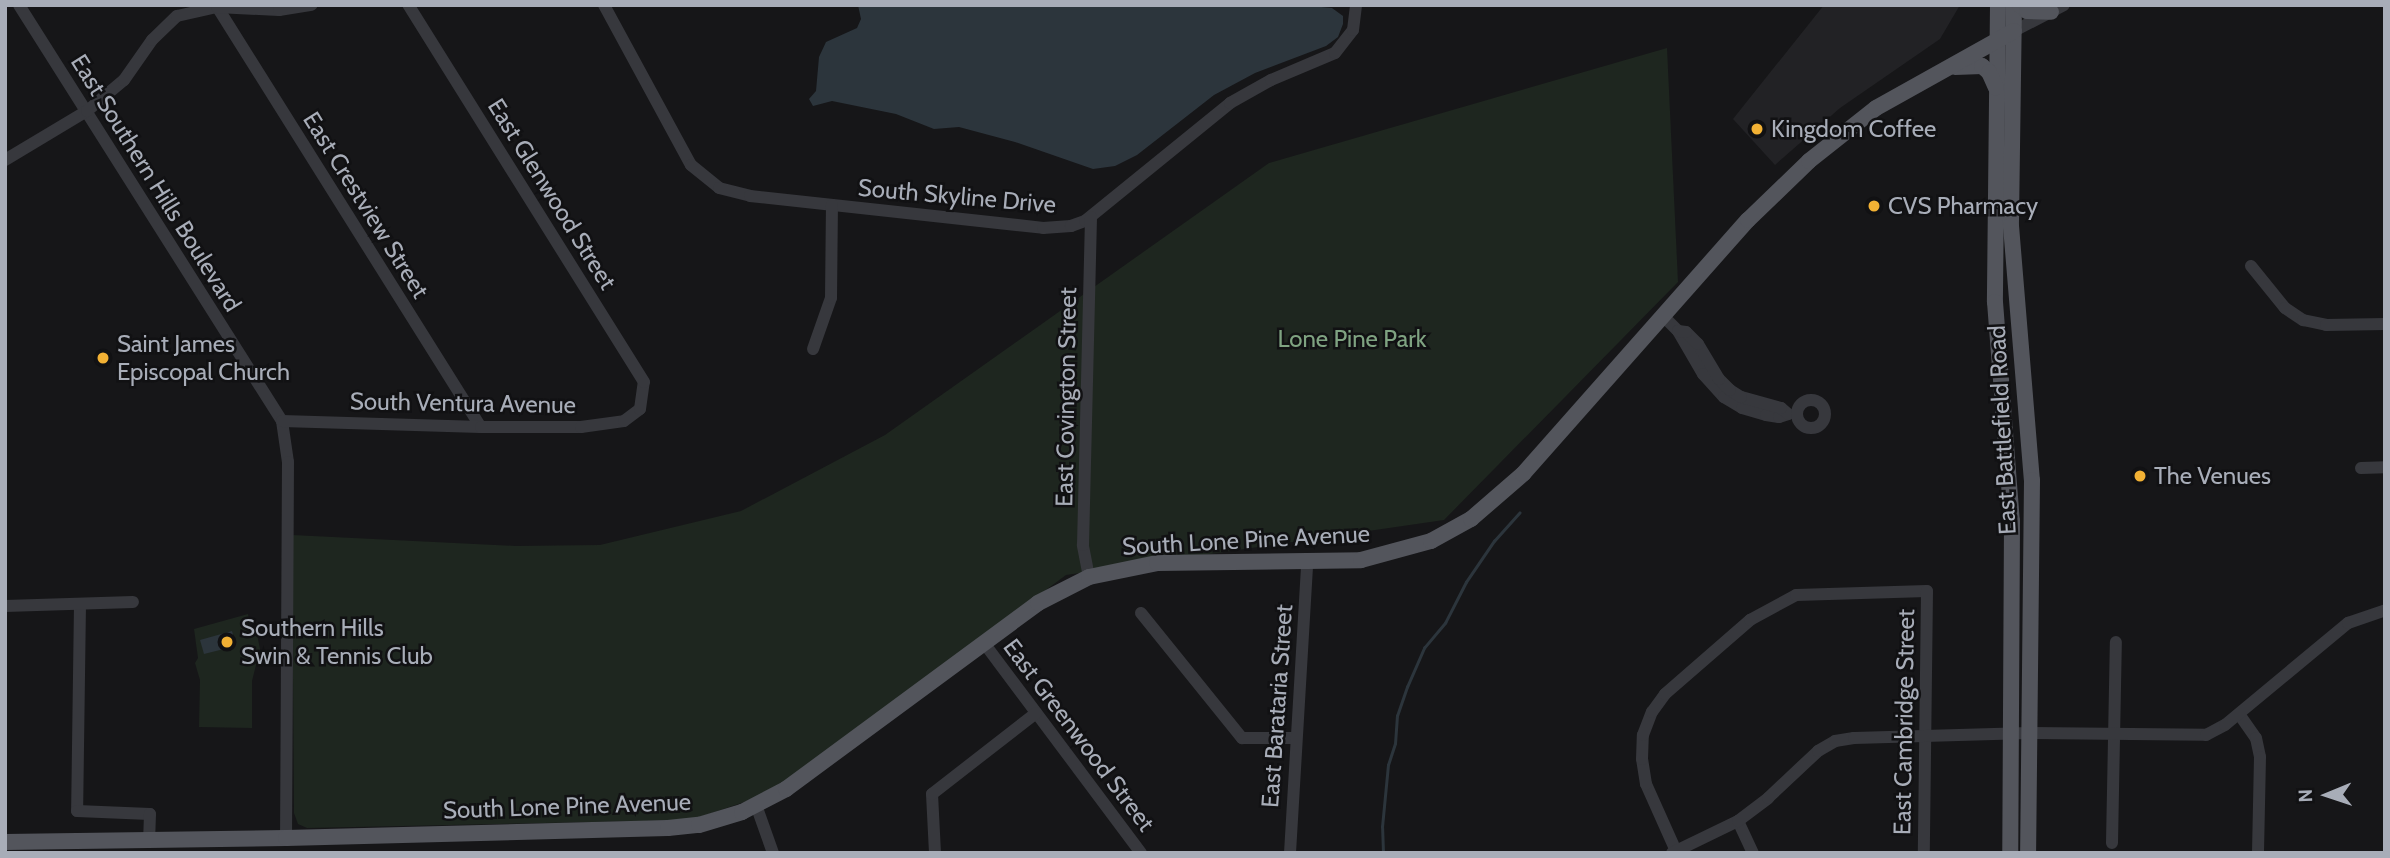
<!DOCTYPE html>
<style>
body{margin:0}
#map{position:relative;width:2390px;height:858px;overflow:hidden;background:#161618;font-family:Cabin,sans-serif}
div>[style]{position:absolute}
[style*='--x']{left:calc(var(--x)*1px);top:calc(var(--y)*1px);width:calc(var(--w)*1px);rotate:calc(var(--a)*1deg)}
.built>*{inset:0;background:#222225}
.green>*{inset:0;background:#1e261f}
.water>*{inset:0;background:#2c353c}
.stream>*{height:2.5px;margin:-1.25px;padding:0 1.25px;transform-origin:1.25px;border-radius:1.25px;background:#2c353c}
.minor>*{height:12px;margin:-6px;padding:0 6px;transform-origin:6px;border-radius:6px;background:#37383d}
.minor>.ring{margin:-6px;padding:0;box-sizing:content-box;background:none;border:12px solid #37383d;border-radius:50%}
.major>*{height:16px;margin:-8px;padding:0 8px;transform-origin:8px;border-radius:8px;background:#53555c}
.dots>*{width:19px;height:19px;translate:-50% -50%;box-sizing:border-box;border:4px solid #111113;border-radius:50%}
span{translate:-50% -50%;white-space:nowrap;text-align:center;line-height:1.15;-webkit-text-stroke:5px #111113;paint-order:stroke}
.poi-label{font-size:24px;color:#a8adb8}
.left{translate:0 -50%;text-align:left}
.street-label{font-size:24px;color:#a8adb8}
.park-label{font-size:24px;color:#7fa381}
.frame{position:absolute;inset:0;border:7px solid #a8adb8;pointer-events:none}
.north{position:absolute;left:2292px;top:760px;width:70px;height:70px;-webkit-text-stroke:5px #111113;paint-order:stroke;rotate:268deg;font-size:19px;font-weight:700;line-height:28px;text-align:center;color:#a8adb8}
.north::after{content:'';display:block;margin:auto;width:24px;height:32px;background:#a8adb8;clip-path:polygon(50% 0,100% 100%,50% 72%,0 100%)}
</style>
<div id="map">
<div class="built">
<div style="clip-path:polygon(1824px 5px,1960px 5px,1940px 39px,1840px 108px,1775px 165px,1733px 119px)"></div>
</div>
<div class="green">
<div style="clip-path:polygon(1667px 48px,1678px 282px,1444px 520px,1066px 575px,802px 772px,759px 797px,691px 820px,307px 828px,298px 824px,294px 813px,292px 535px,516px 546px,600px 545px,741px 511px,885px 435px,1269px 163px)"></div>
<div style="clip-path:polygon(248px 614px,252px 635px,257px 634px,260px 649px,252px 681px,252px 728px,199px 727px,200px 680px,195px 663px,198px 658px,194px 629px)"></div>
</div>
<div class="water">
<div style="clip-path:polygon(858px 5px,1300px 5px,1332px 8px,1343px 16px,1343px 24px,1338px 37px,1326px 46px,1255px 73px,1214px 95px,1137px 155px,1115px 166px,1093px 169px,1015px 142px,959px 127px,934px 129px,896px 114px,832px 101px,813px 106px,809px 99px,816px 91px,819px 57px,826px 42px,857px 28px,861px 19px)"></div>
<div style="clip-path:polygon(232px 631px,236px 646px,204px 654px,200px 640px)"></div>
</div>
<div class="stream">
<div style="--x:1383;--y:853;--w:26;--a:-92"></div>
<div style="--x:1382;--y:827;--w:62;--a:-84.5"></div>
<div style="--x:1388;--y:765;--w:22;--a:-72"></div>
<div style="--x:1395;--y:744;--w:28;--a:-86"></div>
<div style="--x:1397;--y:716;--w:31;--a:-71"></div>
<div style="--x:1407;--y:687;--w:43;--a:-66.4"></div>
<div style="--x:1424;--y:648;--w:33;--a:-50"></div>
<div style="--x:1445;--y:623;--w:46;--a:-62.9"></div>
<div style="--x:1466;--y:582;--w:50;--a:-55.7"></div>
<div style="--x:1494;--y:541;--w:38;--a:-48"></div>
</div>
<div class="minor">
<div style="--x:19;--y:5;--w:492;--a:57.7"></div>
<div style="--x:282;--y:421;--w:41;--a:81.7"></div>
<div style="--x:288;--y:462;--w:376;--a:90.3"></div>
<div style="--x:216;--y:5;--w:498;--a:57.9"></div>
<div style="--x:604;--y:5;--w:182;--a:61.5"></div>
<div style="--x:691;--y:165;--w:36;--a:39"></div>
<div style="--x:719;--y:188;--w:32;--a:14"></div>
<div style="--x:750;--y:196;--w:295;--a:6.2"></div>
<div style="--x:1043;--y:228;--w:28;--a:-4"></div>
<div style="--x:1071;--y:226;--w:15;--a:-20"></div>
<div style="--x:1085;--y:221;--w:187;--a:-39.1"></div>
<div style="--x:1230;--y:103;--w:47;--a:-29.3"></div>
<div style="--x:1271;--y:80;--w:69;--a:-22.9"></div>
<div style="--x:1335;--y:53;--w:29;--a:-52"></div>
<div style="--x:1353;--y:30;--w:25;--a:-83"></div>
<div style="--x:2014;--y:31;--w:56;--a:-27.5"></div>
<div style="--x:5;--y:160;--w:96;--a:-30.9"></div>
<div style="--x:87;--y:111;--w:48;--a:-40"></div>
<div style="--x:124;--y:80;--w:49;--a:-55"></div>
<div style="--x:152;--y:40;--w:35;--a:-44"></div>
<div style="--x:177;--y:16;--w:41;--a:-12.7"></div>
<div style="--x:217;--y:7;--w:62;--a:2.8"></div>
<div style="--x:279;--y:10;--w:33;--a:-9"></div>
<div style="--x:2251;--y:266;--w:54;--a:51"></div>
<div style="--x:2285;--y:308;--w:22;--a:34"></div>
<div style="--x:2303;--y:320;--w:24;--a:12"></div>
<div style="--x:2326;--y:325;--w:59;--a:-1"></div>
<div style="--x:1663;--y:316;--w:21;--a:45"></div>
<div style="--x:1678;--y:331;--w:50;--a:59.8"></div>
<div style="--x:1703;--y:374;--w:31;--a:48"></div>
<div style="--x:1724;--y:397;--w:21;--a:31"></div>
<div style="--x:1742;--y:408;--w:25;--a:16"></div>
<div style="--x:1766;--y:415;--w:13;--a:9"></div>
<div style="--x:1779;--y:417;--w:9;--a:-18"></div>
<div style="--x:1788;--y:414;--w:9;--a:-139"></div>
<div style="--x:1781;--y:408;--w:41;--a:-164.6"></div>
<div style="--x:1741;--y:397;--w:13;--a:-148"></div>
<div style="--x:1730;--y:390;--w:16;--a:-135"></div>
<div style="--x:1719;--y:379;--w:41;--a:-121"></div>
<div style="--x:1698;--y:344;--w:17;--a:-135"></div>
<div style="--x:1686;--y:332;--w:8;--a:-173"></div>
<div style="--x:813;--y:349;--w:54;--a:-70.6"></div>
<div style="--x:831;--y:298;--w:93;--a:-89.4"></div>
<div class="ring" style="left:1797px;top:400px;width:16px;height:16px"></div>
<div style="--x:282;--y:421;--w:199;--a:1.7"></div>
<div style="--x:481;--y:427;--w:100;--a:0"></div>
<div style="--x:581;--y:427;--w:43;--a:-7.9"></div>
<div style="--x:624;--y:421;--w:20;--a:-37"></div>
<div style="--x:640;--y:409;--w:27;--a:-82"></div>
<div style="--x:644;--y:382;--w:445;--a:-122"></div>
<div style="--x:2361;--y:468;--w:24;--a:-2"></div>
<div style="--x:1089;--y:577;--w:33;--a:-101"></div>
<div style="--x:1083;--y:545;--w:328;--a:-88.6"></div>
<div style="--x:80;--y:604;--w:207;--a:90.8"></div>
<div style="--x:77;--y:811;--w:73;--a:2.4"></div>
<div style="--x:150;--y:814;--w:26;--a:92"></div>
<div style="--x:5;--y:606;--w:128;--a:-1.8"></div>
<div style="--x:1141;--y:613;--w:161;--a:51.1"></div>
<div style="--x:1242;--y:738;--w:53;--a:0"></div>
<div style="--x:984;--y:643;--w:262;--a:53.2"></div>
<div style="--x:2239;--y:714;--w:29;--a:55"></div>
<div style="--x:2256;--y:738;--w:19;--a:78"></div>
<div style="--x:2260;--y:757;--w:96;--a:91.2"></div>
<div style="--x:756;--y:805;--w:51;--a:70.5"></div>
<div style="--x:1738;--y:821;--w:35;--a:65"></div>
<div style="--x:2112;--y:843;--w:201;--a:-88.9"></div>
<div style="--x:1676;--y:851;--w:73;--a:-114.1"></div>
<div style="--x:1646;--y:784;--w:25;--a:-99"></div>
<div style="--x:1642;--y:759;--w:24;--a:-88"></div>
<div style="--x:1643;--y:735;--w:25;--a:-69"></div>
<div style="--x:1652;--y:712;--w:22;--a:-54"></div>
<div style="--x:1665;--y:694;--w:113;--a:-41"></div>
<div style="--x:1750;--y:620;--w:52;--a:-28.5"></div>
<div style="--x:1796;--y:595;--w:131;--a:-1.7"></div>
<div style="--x:1927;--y:591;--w:262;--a:90.7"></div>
<div style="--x:935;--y:853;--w:59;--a:-92.9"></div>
<div style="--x:932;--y:794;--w:132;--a:-37.9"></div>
<div style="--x:1290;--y:853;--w:290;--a:-86.6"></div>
<div style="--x:1672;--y:853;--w:73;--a:-25.9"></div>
<div style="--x:1738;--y:821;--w:38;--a:-37"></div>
<div style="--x:1768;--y:798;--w:69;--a:-43.2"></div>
<div style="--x:1818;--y:751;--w:20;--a:-30"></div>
<div style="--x:1835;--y:741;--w:19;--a:-9"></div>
<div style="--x:1854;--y:738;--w:175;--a:-1.6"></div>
<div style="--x:2029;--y:733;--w:177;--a:0.6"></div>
<div style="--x:2206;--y:735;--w:21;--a:-28"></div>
<div style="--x:2225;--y:725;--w:160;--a:-39.7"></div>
<div style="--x:2348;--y:623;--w:39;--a:-19"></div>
</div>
<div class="major">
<div style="--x:1998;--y:5;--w:297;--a:90.6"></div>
<div style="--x:1995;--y:302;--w:220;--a:85.6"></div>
<div style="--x:2012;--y:521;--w:332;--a:90.3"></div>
<div style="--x:2014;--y:5;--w:221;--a:90.8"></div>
<div style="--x:2011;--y:226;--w:255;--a:85.3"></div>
<div style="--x:2032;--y:480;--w:373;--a:90.6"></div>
<div style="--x:2020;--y:5;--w:9;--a:41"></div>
<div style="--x:2027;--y:11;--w:24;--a:2"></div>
<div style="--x:1955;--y:67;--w:27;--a:-2"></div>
<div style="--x:1982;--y:66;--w:9;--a:41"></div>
<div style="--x:1989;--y:72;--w:17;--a:66"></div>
<div style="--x:5;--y:842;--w:281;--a:-0.8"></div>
<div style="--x:286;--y:838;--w:382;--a:-1.5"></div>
<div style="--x:668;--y:828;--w:31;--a:-6"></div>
<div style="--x:699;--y:825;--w:45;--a:-16.8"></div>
<div style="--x:742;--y:812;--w:50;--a:-27.6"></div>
<div style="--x:786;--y:789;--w:313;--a:-36.4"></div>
<div style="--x:1038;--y:603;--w:57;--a:-27"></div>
<div style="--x:1089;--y:577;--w:69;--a:-11.6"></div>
<div style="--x:1157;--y:563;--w:204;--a:-0.8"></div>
<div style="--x:1361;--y:560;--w:73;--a:-15.2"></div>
<div style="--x:1431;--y:541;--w:46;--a:-28.8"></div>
<div style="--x:1471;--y:519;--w:69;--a:-40.9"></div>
<div style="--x:1523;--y:474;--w:339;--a:-48.5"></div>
<div style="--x:1748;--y:220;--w:85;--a:-44"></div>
<div style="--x:1809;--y:161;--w:85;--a:-38.3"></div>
<div style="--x:1876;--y:108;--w:158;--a:-29.2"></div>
</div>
<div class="dots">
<div style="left:1757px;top:129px;background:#f2b134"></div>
<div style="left:1874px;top:206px;background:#f2b134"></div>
<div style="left:103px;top:358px;background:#f2b134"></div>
<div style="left:2140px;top:476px;background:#f2b134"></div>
<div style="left:227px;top:642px;background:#f2b134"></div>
</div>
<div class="poi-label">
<span class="left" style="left:1771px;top:129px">Kingdom Coffee</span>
<span class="left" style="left:1888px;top:206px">CVS Pharmacy</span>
<span class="left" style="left:117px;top:358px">Saint James<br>Episcopal Church</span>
<span class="left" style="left:2154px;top:476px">The Venues</span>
<span class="left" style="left:241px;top:642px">Southern Hills<br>Swin &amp; Tennis Club</span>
</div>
<div class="street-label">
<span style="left:156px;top:183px;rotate:58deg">East Southern Hills Boulevard</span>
<span style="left:552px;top:194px;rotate:58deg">East Glenwood Street</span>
<span style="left:957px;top:196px;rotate:5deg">South Skyline Drive</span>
<span style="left:366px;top:205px;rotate:58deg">East Crestview Street</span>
<span style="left:1066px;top:397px;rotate:-89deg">East Covington Street</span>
<span style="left:463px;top:403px;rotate:1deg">South Ventura Avenue</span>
<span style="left:2002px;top:430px;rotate:-93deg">East Battlefield Road</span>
<span style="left:1246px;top:540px;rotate:-3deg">South Lone Pine Avenue</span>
<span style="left:1277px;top:706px;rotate:-86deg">East Barataria Street</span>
<span style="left:1904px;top:722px;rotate:-89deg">East Cambridge Street</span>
<span style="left:1079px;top:735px;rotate:53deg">East Greenwood Street</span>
<span style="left:567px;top:806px;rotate:-2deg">South Lone Pine Avenue</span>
</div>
<div class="park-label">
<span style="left:1352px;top:339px">Lone Pine Park</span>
</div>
<div class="frame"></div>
<div class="north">N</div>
</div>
